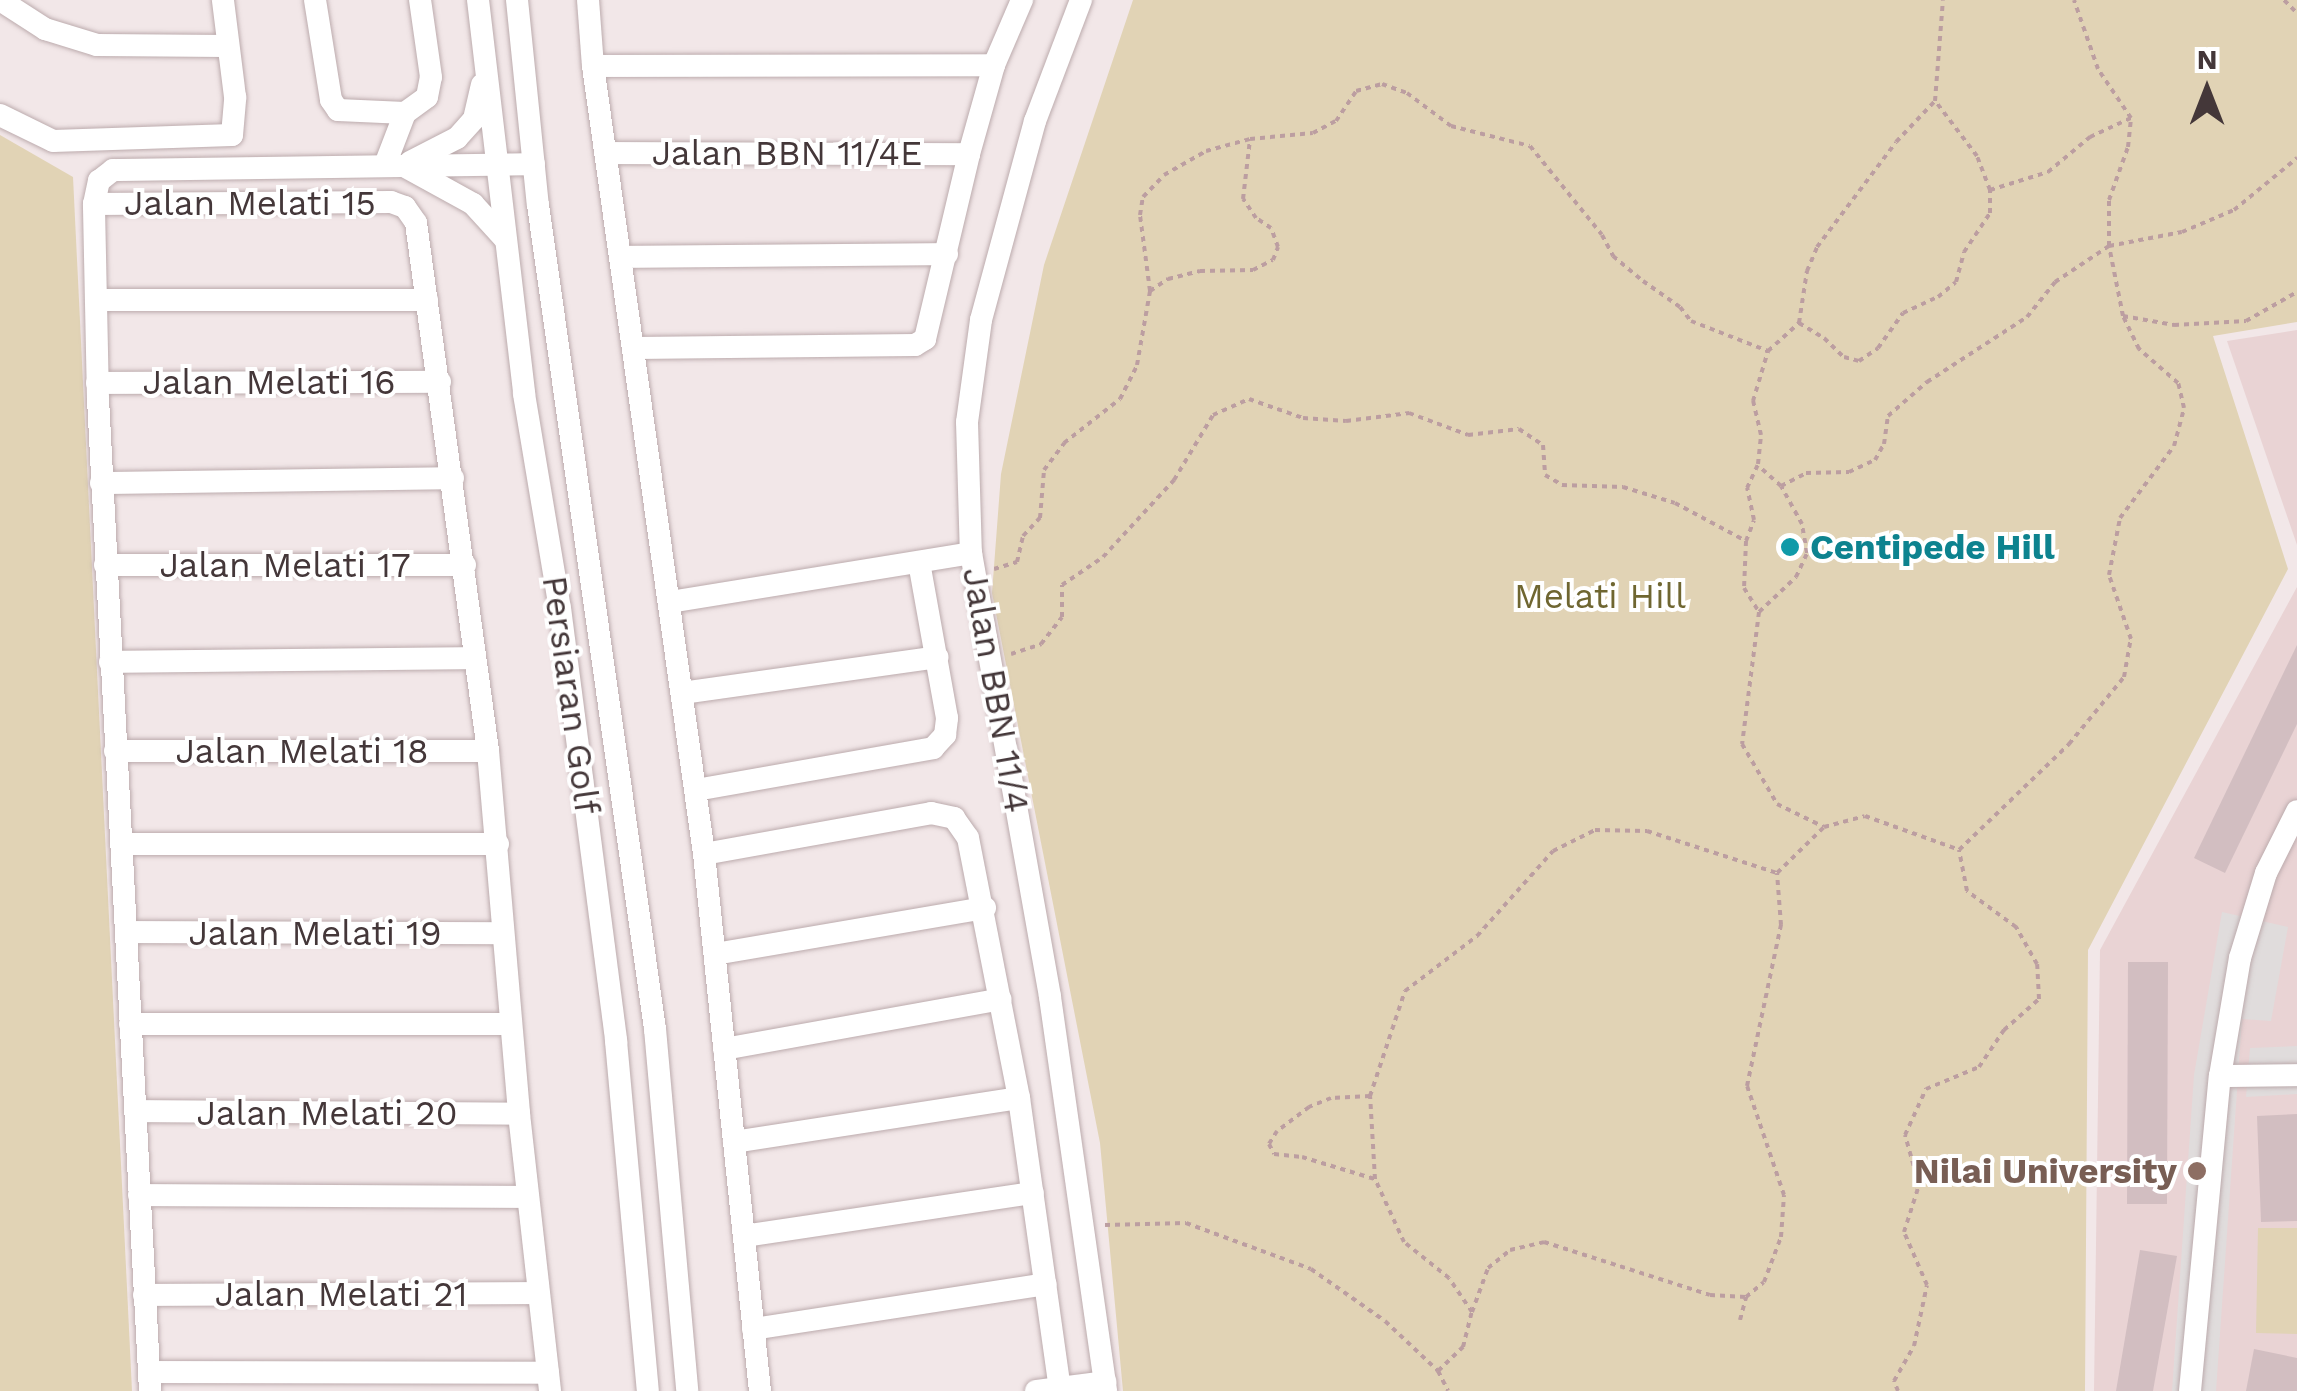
<!DOCTYPE html>
<style>
body{margin:0}
#map{position:relative;width:2297px;height:1391px;overflow:hidden;background:#f2e7e8;font-family:"Work Sans",sans-serif}
div>[style]{position:absolute}
[style*='--x']{left:calc(var(--x)*1px);top:calc(var(--y)*1px);width:calc(var(--w)*1px);rotate:calc(var(--a)*1deg)}
.education>*{inset:0;background:#e9d3d4}
.green>*{inset:0;background:#e1d3b5}
.parking>*{inset:0;background:#e0dcdc}
.building>*{inset:0;background:#d2bec1}
.path>*{height:4px;margin-top:-2px;transform-origin:0;background:repeating-linear-gradient(90deg,#bc9ea1 0 5px,transparent 0 10px)}
.roads{filter:drop-shadow(0 0 2px #bcabad) drop-shadow(0 0 2px #bcabad)}
.minor>*{height:22px;margin:-11px;padding:0 11px;transform-origin:11px;border-radius:11px;background:#fff}
.dots>*{width:28px;height:28px;translate:-50% -50%;box-sizing:border-box;border:5px solid #fff;border-radius:50%}
span{translate:-50% -50%;white-space:nowrap;text-align:center;line-height:1.15;-webkit-text-stroke:8px #fff;paint-order:stroke}
.street-label{font-size:35px;color:#443739}
.culture-label{font-size:35px;color:#0d838f;font-weight:700}
.left{translate:0 -50%;text-align:left}
.park-label{font-size:35px;color:#6f6631}
.education-label{font-size:35px;color:#785e54;font-weight:700}
.right{translate:-100% -50%;text-align:right}
.north{position:absolute;left:2157px;top:40px;width:100px;height:100px;-webkit-text-stroke:8px #fff;paint-order:stroke;rotate:0deg;font-size:28px;font-weight:700;line-height:40px;text-align:center;color:#443739}
.north::after{content:'';display:block;margin:auto;width:35px;height:45px;background:#443739;clip-path:polygon(50% 0,100% 100%,50% 72%,0 100%)}
</style>
<div id="map">
<div class="education">
<div style="clip-path:polygon(2297px 330px,2297px 545px,2227px 341px)"></div>
<div style="clip-path:polygon(2297px 587px,2297px 1391px,2094px 1391px,2100px 950px)"></div>
</div>
<div class="green">
<div style="clip-path:polygon(1133px 0,2297px 0,2297px 322px,2213px 336px,2288px 569px,2088px 950px,2085px 1391px,1123px 1391px,1100px 1143px,992px 593px,1001px 474px,1044px 265px)"></div>
<div style="clip-path:polygon(0 135px,73px 177px,132px 1391px,0 1391px)"></div>
<div style="clip-path:polygon(2258px 1228px,2297px 1228px,2297px 1334px,2256px 1333px)"></div>
</div>
<div class="parking">
<div style="clip-path:polygon(2222px 912px,2288px 927px,2271px 1021px,2242px 1019px,2216px 1391px,2172px 1391px,2194px 1075px)"></div>
<div style="clip-path:polygon(2297px 1046px,2297px 1094px,2246px 1097px,2250px 1048px)"></div>
</div>
<div class="building">
<div style="clip-path:polygon(2297px 645px,2297px 724px,2225px 873px,2194px 858px)"></div>
<div style="clip-path:polygon(2128px 962px,2168px 962px,2167px 1204px,2127px 1204px)"></div>
<div style="clip-path:polygon(2297px 1114px,2297px 1221px,2261px 1222px,2257px 1116px)"></div>
<div style="clip-path:polygon(2140px 1250px,2177px 1256px,2153px 1391px,2116px 1391px)"></div>
<div style="clip-path:polygon(2254px 1349px,2297px 1358px,2297px 1391px,2246px 1391px)"></div>
</div>
<div class="path">
<div style="--x:2284;--y:0;--w:18;--a:45"></div>
<div style="--x:1990;--y:190;--w:61;--a:-17.2"></div>
<div style="--x:2048;--y:172;--w:55;--a:-39.8"></div>
<div style="--x:2090;--y:137;--w:45;--a:-24.9"></div>
<div style="--x:1150;--y:291;--w:77;--a:-97.5"></div>
<div style="--x:1140;--y:215;--w:18;--a:-81"></div>
<div style="--x:1143;--y:197;--w:30;--a:-46"></div>
<div style="--x:1164;--y:175;--w:48;--a:-29.7"></div>
<div style="--x:1206;--y:151;--w:46;--a:-15.3"></div>
<div style="--x:2123;--y:316;--w:52;--a:10"></div>
<div style="--x:2174;--y:325;--w:72;--a:-3.2"></div>
<div style="--x:2246;--y:321;--w:59;--a:-29.6"></div>
<div style="--x:1799;--y:323;--w:29;--a:31"></div>
<div style="--x:1824;--y:338;--w:28;--a:44"></div>
<div style="--x:1844;--y:357;--w:16;--a:15"></div>
<div style="--x:1859;--y:361;--w:23;--a:-34"></div>
<div style="--x:1878;--y:348;--w:43;--a:-54.5"></div>
<div style="--x:1903;--y:313;--w:38;--a:-25"></div>
<div style="--x:1938;--y:297;--w:23;--a:-40"></div>
<div style="--x:1956;--y:282;--w:31;--a:-75"></div>
<div style="--x:1964;--y:252;--w:47;--a:-56.3"></div>
<div style="--x:1990;--y:213;--w:23;--a:-90"></div>
<div style="--x:1990;--y:190;--w:36;--a:-111"></div>
<div style="--x:1977;--y:156;--w:68;--a:-127.2"></div>
<div style="--x:1781;--y:486;--w:28;--a:-27"></div>
<div style="--x:1806;--y:473;--w:43;--a:-1.3"></div>
<div style="--x:1849;--y:472;--w:29;--a:-25"></div>
<div style="--x:1875;--y:460;--w:18;--a:-61"></div>
<div style="--x:1884;--y:444;--w:28;--a:-82"></div>
<div style="--x:1888;--y:416;--w:52;--a:-41.1"></div>
<div style="--x:1927;--y:382;--w:119;--a:-33"></div>
<div style="--x:2027;--y:317;--w:45;--a:-51.3"></div>
<div style="--x:2055;--y:282;--w:65;--a:-33.7"></div>
<div style="--x:2109;--y:246;--w:74;--a:-10.9"></div>
<div style="--x:2182;--y:232;--w:56;--a:-22.9"></div>
<div style="--x:2234;--y:210;--w:82;--a:-39.5"></div>
<div style="--x:1746;--y:541;--w:22;--a:-69"></div>
<div style="--x:1754;--y:520;--w:33;--a:-102"></div>
<div style="--x:1747;--y:488;--w:26;--a:-65"></div>
<div style="--x:1758;--y:464;--w:29;--a:-84"></div>
<div style="--x:1761;--y:435;--w:35;--a:-103"></div>
<div style="--x:1753;--y:401;--w:52;--a:-73.3"></div>
<div style="--x:1768;--y:351;--w:42;--a:-42.1"></div>
<div style="--x:1799;--y:323;--w:53;--a:-81.3"></div>
<div style="--x:1807;--y:271;--w:26;--a:-67"></div>
<div style="--x:1817;--y:247;--w:131;--a:-53"></div>
<div style="--x:1896;--y:142;--w:57;--a:-46.4"></div>
<div style="--x:1935;--y:101;--w:101;--a:-85.5"></div>
<div style="--x:994;--y:569;--w:24;--a:-17"></div>
<div style="--x:1017;--y:562;--w:27;--a:-77"></div>
<div style="--x:1023;--y:536;--w:25;--a:-47"></div>
<div style="--x:1040;--y:518;--w:48;--a:-85.2"></div>
<div style="--x:1044;--y:470;--w:34;--a:-53"></div>
<div style="--x:1064;--y:443;--w:71;--a:-38.2"></div>
<div style="--x:1120;--y:399;--w:38;--a:-63"></div>
<div style="--x:1137;--y:365;--w:75;--a:-80"></div>
<div style="--x:1150;--y:291;--w:22;--a:-34"></div>
<div style="--x:1168;--y:279;--w:33;--a:-14"></div>
<div style="--x:1200;--y:271;--w:53;--a:-1.1"></div>
<div style="--x:1253;--y:270;--w:22;--a:-27"></div>
<div style="--x:1273;--y:260;--w:14;--a:-69"></div>
<div style="--x:1278;--y:247;--w:20;--a:-110"></div>
<div style="--x:1271;--y:228;--w:18;--a:-146"></div>
<div style="--x:1256;--y:218;--w:23;--a:-124"></div>
<div style="--x:1243;--y:199;--w:60;--a:-83.3"></div>
<div style="--x:1250;--y:139;--w:63;--a:-5.4"></div>
<div style="--x:1313;--y:133;--w:26;--a:-28"></div>
<div style="--x:1336;--y:121;--w:36;--a:-56"></div>
<div style="--x:1356;--y:91;--w:27;--a:-15"></div>
<div style="--x:1382;--y:84;--w:27;--a:20"></div>
<div style="--x:1407;--y:93;--w:55;--a:36.9"></div>
<div style="--x:1451;--y:126;--w:81;--a:14.2"></div>
<div style="--x:1530;--y:146;--w:114;--a:51"></div>
<div style="--x:1602;--y:235;--w:24;--a:62"></div>
<div style="--x:1613;--y:256;--w:39;--a:40"></div>
<div style="--x:1643;--y:281;--w:45;--a:35.1"></div>
<div style="--x:1680;--y:307;--w:18;--a:52"></div>
<div style="--x:1691;--y:321;--w:83;--a:21.3"></div>
<div style="--x:1759;--y:612;--w:51;--a:-43.4"></div>
<div style="--x:1796;--y:577;--w:26;--a:-65"></div>
<div style="--x:1807;--y:553;--w:29;--a:-100"></div>
<div style="--x:1802;--y:524;--w:43;--a:-118.9"></div>
<div style="--x:1781;--y:486;--w:30;--a:-138"></div>
<div style="--x:1011;--y:654;--w:32;--a:-18"></div>
<div style="--x:1041;--y:644;--w:34;--a:-52"></div>
<div style="--x:1062;--y:617;--w:32;--a:-90"></div>
<div style="--x:1062;--y:585;--w:50;--a:-34.3"></div>
<div style="--x:1103;--y:557;--w:105;--a:-47.3"></div>
<div style="--x:1174;--y:480;--w:76;--a:-59"></div>
<div style="--x:1213;--y:415;--w:39;--a:-24"></div>
<div style="--x:1249;--y:399;--w:57;--a:19.4"></div>
<div style="--x:1303;--y:418;--w:43;--a:4"></div>
<div style="--x:1346;--y:421;--w:64;--a:-7.2"></div>
<div style="--x:1409;--y:413;--w:63;--a:20.4"></div>
<div style="--x:1468;--y:435;--w:51;--a:-6.7"></div>
<div style="--x:1519;--y:429;--w:29;--a:34"></div>
<div style="--x:1543;--y:445;--w:30;--a:86"></div>
<div style="--x:1545;--y:475;--w:20;--a:30"></div>
<div style="--x:1562;--y:485;--w:61;--a:1.9"></div>
<div style="--x:1623;--y:487;--w:54;--a:17.1"></div>
<div style="--x:1675;--y:503;--w:81;--a:28.2"></div>
<div style="--x:1746;--y:541;--w:47;--a:92.4"></div>
<div style="--x:1744;--y:588;--w:28;--a:58"></div>
<div style="--x:1759;--y:612;--w:133;--a:97.3"></div>
<div style="--x:1742;--y:744;--w:69;--a:59.7"></div>
<div style="--x:1777;--y:804;--w:52;--a:26.1"></div>
<div style="--x:1824;--y:827;--w:42;--a:-15"></div>
<div style="--x:1865;--y:816;--w:98;--a:19.7"></div>
<div style="--x:1370;--y:1096;--w:39;--a:177"></div>
<div style="--x:1331;--y:1098;--w:24;--a:158"></div>
<div style="--x:1309;--y:1107;--w:40;--a:143"></div>
<div style="--x:1277;--y:1131;--w:15;--a:122"></div>
<div style="--x:1269;--y:1144;--w:11;--a:63"></div>
<div style="--x:1274;--y:1154;--w:28;--a:6"></div>
<div style="--x:1302;--y:1157;--w:76;--a:16.8"></div>
<div style="--x:1105;--y:1225;--w:81;--a:-1.4"></div>
<div style="--x:1186;--y:1223;--w:133;--a:20.2"></div>
<div style="--x:1311;--y:1269;--w:90;--a:35.1"></div>
<div style="--x:1385;--y:1321;--w:73;--a:43.3"></div>
<div style="--x:1438;--y:1371;--w:22;--a:63"></div>
<div style="--x:1472;--y:1312;--w:47;--a:-70"></div>
<div style="--x:1488;--y:1268;--w:28;--a:-39"></div>
<div style="--x:1510;--y:1250;--w:35;--a:-13"></div>
<div style="--x:1544;--y:1242;--w:174;--a:17.7"></div>
<div style="--x:1710;--y:1295;--w:36;--a:3"></div>
<div style="--x:1740;--y:1320;--w:24;--a:-75"></div>
<div style="--x:1746;--y:1297;--w:23;--a:-40"></div>
<div style="--x:1764;--y:1282;--w:48;--a:-69.3"></div>
<div style="--x:1781;--y:1237;--w:42;--a:-85.9"></div>
<div style="--x:1784;--y:1195;--w:115;--a:-108.7"></div>
<div style="--x:1747;--y:1086;--w:165;--a:-78.1"></div>
<div style="--x:1781;--y:925;--w:52;--a:-94.4"></div>
<div style="--x:1438;--y:1371;--w:35;--a:-44"></div>
<div style="--x:1463;--y:1347;--w:36;--a:-76"></div>
<div style="--x:1472;--y:1312;--w:41;--a:-124.1"></div>
<div style="--x:1449;--y:1278;--w:58;--a:-141.3"></div>
<div style="--x:1404;--y:1242;--w:69;--a:-114.7"></div>
<div style="--x:1375;--y:1179;--w:83;--a:-93.4"></div>
<div style="--x:1370;--y:1096;--w:111;--a:-71.6"></div>
<div style="--x:1405;--y:991;--w:91;--a:-37.4"></div>
<div style="--x:1477;--y:936;--w:114;--a:-48.2"></div>
<div style="--x:1553;--y:851;--w:47;--a:-26.6"></div>
<div style="--x:1595;--y:830;--w:52;--a:1.1"></div>
<div style="--x:1647;--y:831;--w:137;--a:17.9"></div>
<div style="--x:1777;--y:873;--w:66;--a:-44.4"></div>
<div style="--x:1898;--y:1391;--w:11;--a:-112"></div>
<div style="--x:1894;--y:1381;--w:40;--a:-60.3"></div>
<div style="--x:1914;--y:1346;--w:62;--a:-78"></div>
<div style="--x:1927;--y:1285;--w:58;--a:-113.5"></div>
<div style="--x:1904;--y:1232;--w:49;--a:-72.3"></div>
<div style="--x:1919;--y:1185;--w:52;--a:-105.6"></div>
<div style="--x:1905;--y:1135;--w:51;--a:-65.5"></div>
<div style="--x:1926;--y:1089;--w:57;--a:-22.5"></div>
<div style="--x:1979;--y:1067;--w:45;--a:-56"></div>
<div style="--x:2004;--y:1030;--w:47;--a:-41.5"></div>
<div style="--x:2039;--y:999;--w:35;--a:-93"></div>
<div style="--x:2037;--y:964;--w:43;--a:-119.6"></div>
<div style="--x:2016;--y:927;--w:61;--a:-143.7"></div>
<div style="--x:1967;--y:891;--w:42;--a:-101"></div>
<div style="--x:1959;--y:850;--w:153;--a:-43.9"></div>
<div style="--x:2069;--y:744;--w:87;--a:-50.6"></div>
<div style="--x:2124;--y:677;--w:39;--a:-80"></div>
<div style="--x:2131;--y:639;--w:68;--a:-109"></div>
<div style="--x:2109;--y:575;--w:58;--a:-79.1"></div>
<div style="--x:2120;--y:518;--w:90;--a:-53.1"></div>
<div style="--x:2174;--y:446;--w:39;--a:-75"></div>
<div style="--x:2184;--y:408;--w:26;--a:-103"></div>
<div style="--x:2178;--y:383;--w:52;--a:-138.9"></div>
<div style="--x:2139;--y:349;--w:37;--a:-116"></div>
<div style="--x:2123;--y:316;--w:71;--a:-101.3"></div>
<div style="--x:2109;--y:246;--w:46;--a:-90"></div>
<div style="--x:2109;--y:200;--w:56;--a:-70.3"></div>
<div style="--x:2128;--y:147;--w:29;--a:-84"></div>
<div style="--x:2131;--y:118;--w:59;--a:-124"></div>
<div style="--x:2098;--y:69;--w:73;--a:-109.2"></div>
</div>
<div class="roads">
<div class="minor">
<div style="--x:0;--y:0;--w:54;--a:32.8"></div>
<div style="--x:45;--y:29;--w:54;--a:17.1"></div>
<div style="--x:97;--y:45;--w:129;--a:0.4"></div>
<div style="--x:315;--y:0;--w:101;--a:80.9"></div>
<div style="--x:331;--y:100;--w:12;--a:55"></div>
<div style="--x:338;--y:110;--w:67;--a:2.6"></div>
<div style="--x:478;--y:0;--w:397;--a:83.3"></div>
<div style="--x:524;--y:394;--w:217;--a:80.5"></div>
<div style="--x:560;--y:608;--w:437;--a:82.6"></div>
<div style="--x:616;--y:1041;--w:351;--a:84.8"></div>
<div style="--x:517;--y:0;--w:206;--a:84.2"></div>
<div style="--x:538;--y:205;--w:832;--a:81.92"></div>
<div style="--x:655;--y:1029;--w:363;--a:84.9"></div>
<div style="--x:588;--y:0;--w:66;--a:85.7"></div>
<div style="--x:593;--y:66;--w:796;--a:81.98"></div>
<div style="--x:704;--y:854;--w:540;--a:84.05"></div>
<div style="--x:1081;--y:0;--w:129;--a:110.8"></div>
<div style="--x:1035;--y:121;--w:206;--a:105.2"></div>
<div style="--x:981;--y:320;--w:103;--a:97.8"></div>
<div style="--x:967;--y:422;--w:131;--a:88.3"></div>
<div style="--x:971;--y:553;--w:451;--a:79.9"></div>
<div style="--x:1050;--y:997;--w:398;--a:81.9"></div>
<div style="--x:593;--y:66;--w:401;--a:-0.1"></div>
<div style="--x:405;--y:113;--w:27;--a:-36"></div>
<div style="--x:427;--y:97;--w:20;--a:-79"></div>
<div style="--x:431;--y:77;--w:78;--a:-98.1"></div>
<div style="--x:0;--y:115;--w:59;--a:26.1"></div>
<div style="--x:53;--y:141;--w:179;--a:-1.9"></div>
<div style="--x:232;--y:135;--w:38;--a:-85"></div>
<div style="--x:235;--y:97;--w:98;--a:-97.1"></div>
<div style="--x:606;--y:153;--w:363;--a:0.2"></div>
<div style="--x:410;--y:162;--w:53;--a:-27.1"></div>
<div style="--x:457;--y:138;--w:25;--a:-48"></div>
<div style="--x:474;--y:119;--w:35;--a:-77"></div>
<div style="--x:385;--y:165;--w:56;--a:-69"></div>
<div style="--x:406;--y:167;--w:77;--a:28.9"></div>
<div style="--x:473;--y:204;--w:46;--a:47.6"></div>
<div style="--x:94;--y:204;--w:297;--a:-0.4"></div>
<div style="--x:391;--y:202;--w:15;--a:20"></div>
<div style="--x:405;--y:207;--w:19;--a:55"></div>
<div style="--x:416;--y:223;--w:533;--a:82.23"></div>
<div style="--x:488;--y:751;--w:364;--a:85.1"></div>
<div style="--x:519;--y:1114;--w:279;--a:83.6"></div>
<div style="--x:622;--y:257;--w:325;--a:-0.5"></div>
<div style="--x:96;--y:300;--w:331;--a:0"></div>
<div style="--x:635;--y:348;--w:280;--a:-0.6"></div>
<div style="--x:915;--y:345;--w:12;--a:-31"></div>
<div style="--x:925;--y:339;--w:190;--a:-76.6"></div>
<div style="--x:969;--y:154;--w:92;--a:-74.3"></div>
<div style="--x:994;--y:65;--w:71;--a:-66.7"></div>
<div style="--x:97;--y:383;--w:343;--a:-0.2"></div>
<div style="--x:101;--y:483;--w:352;--a:-0.8"></div>
<div style="--x:105;--y:565;--w:360;--a:0"></div>
<div style="--x:670;--y:602;--w:305;--a:-9.2"></div>
<div style="--x:110;--y:662;--w:363;--a:-0.6"></div>
<div style="--x:682;--y:693;--w:258;--a:-8"></div>
<div style="--x:115;--y:751;--w:373;--a:0"></div>
<div style="--x:696;--y:790;--w:241;--a:-10"></div>
<div style="--x:933;--y:748;--w:18;--a:-47"></div>
<div style="--x:945;--y:735;--w:17;--a:-83"></div>
<div style="--x:947;--y:718;--w:158;--a:-100.2"></div>
<div style="--x:121;--y:844;--w:377;--a:0"></div>
<div style="--x:704;--y:854;--w:231;--a:-10.2"></div>
<div style="--x:931;--y:813;--w:24;--a:12"></div>
<div style="--x:954;--y:818;--w:24;--a:55"></div>
<div style="--x:968;--y:838;--w:265;--a:78.9"></div>
<div style="--x:1019;--y:1098;--w:296;--a:82"></div>
<div style="--x:126;--y:932;--w:377;--a:0.2"></div>
<div style="--x:715;--y:954;--w:274;--a:-9.7"></div>
<div style="--x:130;--y:1024;--w:380;--a:0"></div>
<div style="--x:724;--y:1049;--w:281;--a:-10.2"></div>
<div style="--x:2220;--y:1076;--w:77;--a:-0.7"></div>
<div style="--x:136;--y:1111;--w:383;--a:0.4"></div>
<div style="--x:734;--y:1142;--w:288;--a:-8.8"></div>
<div style="--x:139;--y:1195;--w:389;--a:0.3"></div>
<div style="--x:744;--y:1236;--w:292;--a:-8.5"></div>
<div style="--x:144;--y:1295;--w:394;--a:-0.3"></div>
<div style="--x:753;--y:1329;--w:296;--a:-8.7"></div>
<div style="--x:149;--y:1372;--w:399;--a:0.1"></div>
<div style="--x:150;--y:1391;--w:993;--a:-93"></div>
<div style="--x:98;--y:399;--w:195;--a:-91.2"></div>
<div style="--x:94;--y:204;--w:24;--a:-78"></div>
<div style="--x:99;--y:181;--w:18;--a:-38"></div>
<div style="--x:113;--y:170;--w:421;--a:-0.8"></div>
<div style="--x:1036;--y:1391;--w:70;--a:-7.4"></div>
<div style="--x:2190;--y:1391;--w:316;--a:-84.6"></div>
<div style="--x:2220;--y:1076;--w:120;--a:-80.4"></div>
<div style="--x:2240;--y:958;--w:89;--a:-73"></div>
<div style="--x:2266;--y:873;--w:69;--a:-63.4"></div>
</div>
</div>
<div class="dots">
<div style="left:1790px;top:547px;background:#0f9aa8"></div>
<div style="left:2197px;top:1171px;background:#8d6e63"></div>
</div>
<div class="street-label">
<span style="left:787px;top:153px">Jalan BBN 11/4E</span>
<span style="left:250px;top:203px">Jalan Melati 15</span>
<span style="left:269px;top:382px">Jalan Melati 16</span>
<span style="left:285px;top:565px">Jalan Melati 17</span>
<span style="left:996px;top:690px;rotate:80deg">Jalan BBN 11/4</span>
<span style="left:571px;top:695px;rotate:82deg">Persiaran Golf</span>
<span style="left:302px;top:751px">Jalan Melati 18</span>
<span style="left:315px;top:933px">Jalan Melati 19</span>
<span style="left:327px;top:1113px">Jalan Melati 20</span>
<span style="left:341px;top:1294px">Jalan Melati 21</span>
</div>
<div class="culture-label">
<span class="left" style="left:1810px;top:547px">Centipede Hill</span>
</div>
<div class="park-label">
<span style="left:1600px;top:596px">Melati Hill</span>
</div>
<div class="education-label">
<span class="right" style="left:2177px;top:1171px">Nilai University</span>
</div>
<div class="north">N</div>
</div>
